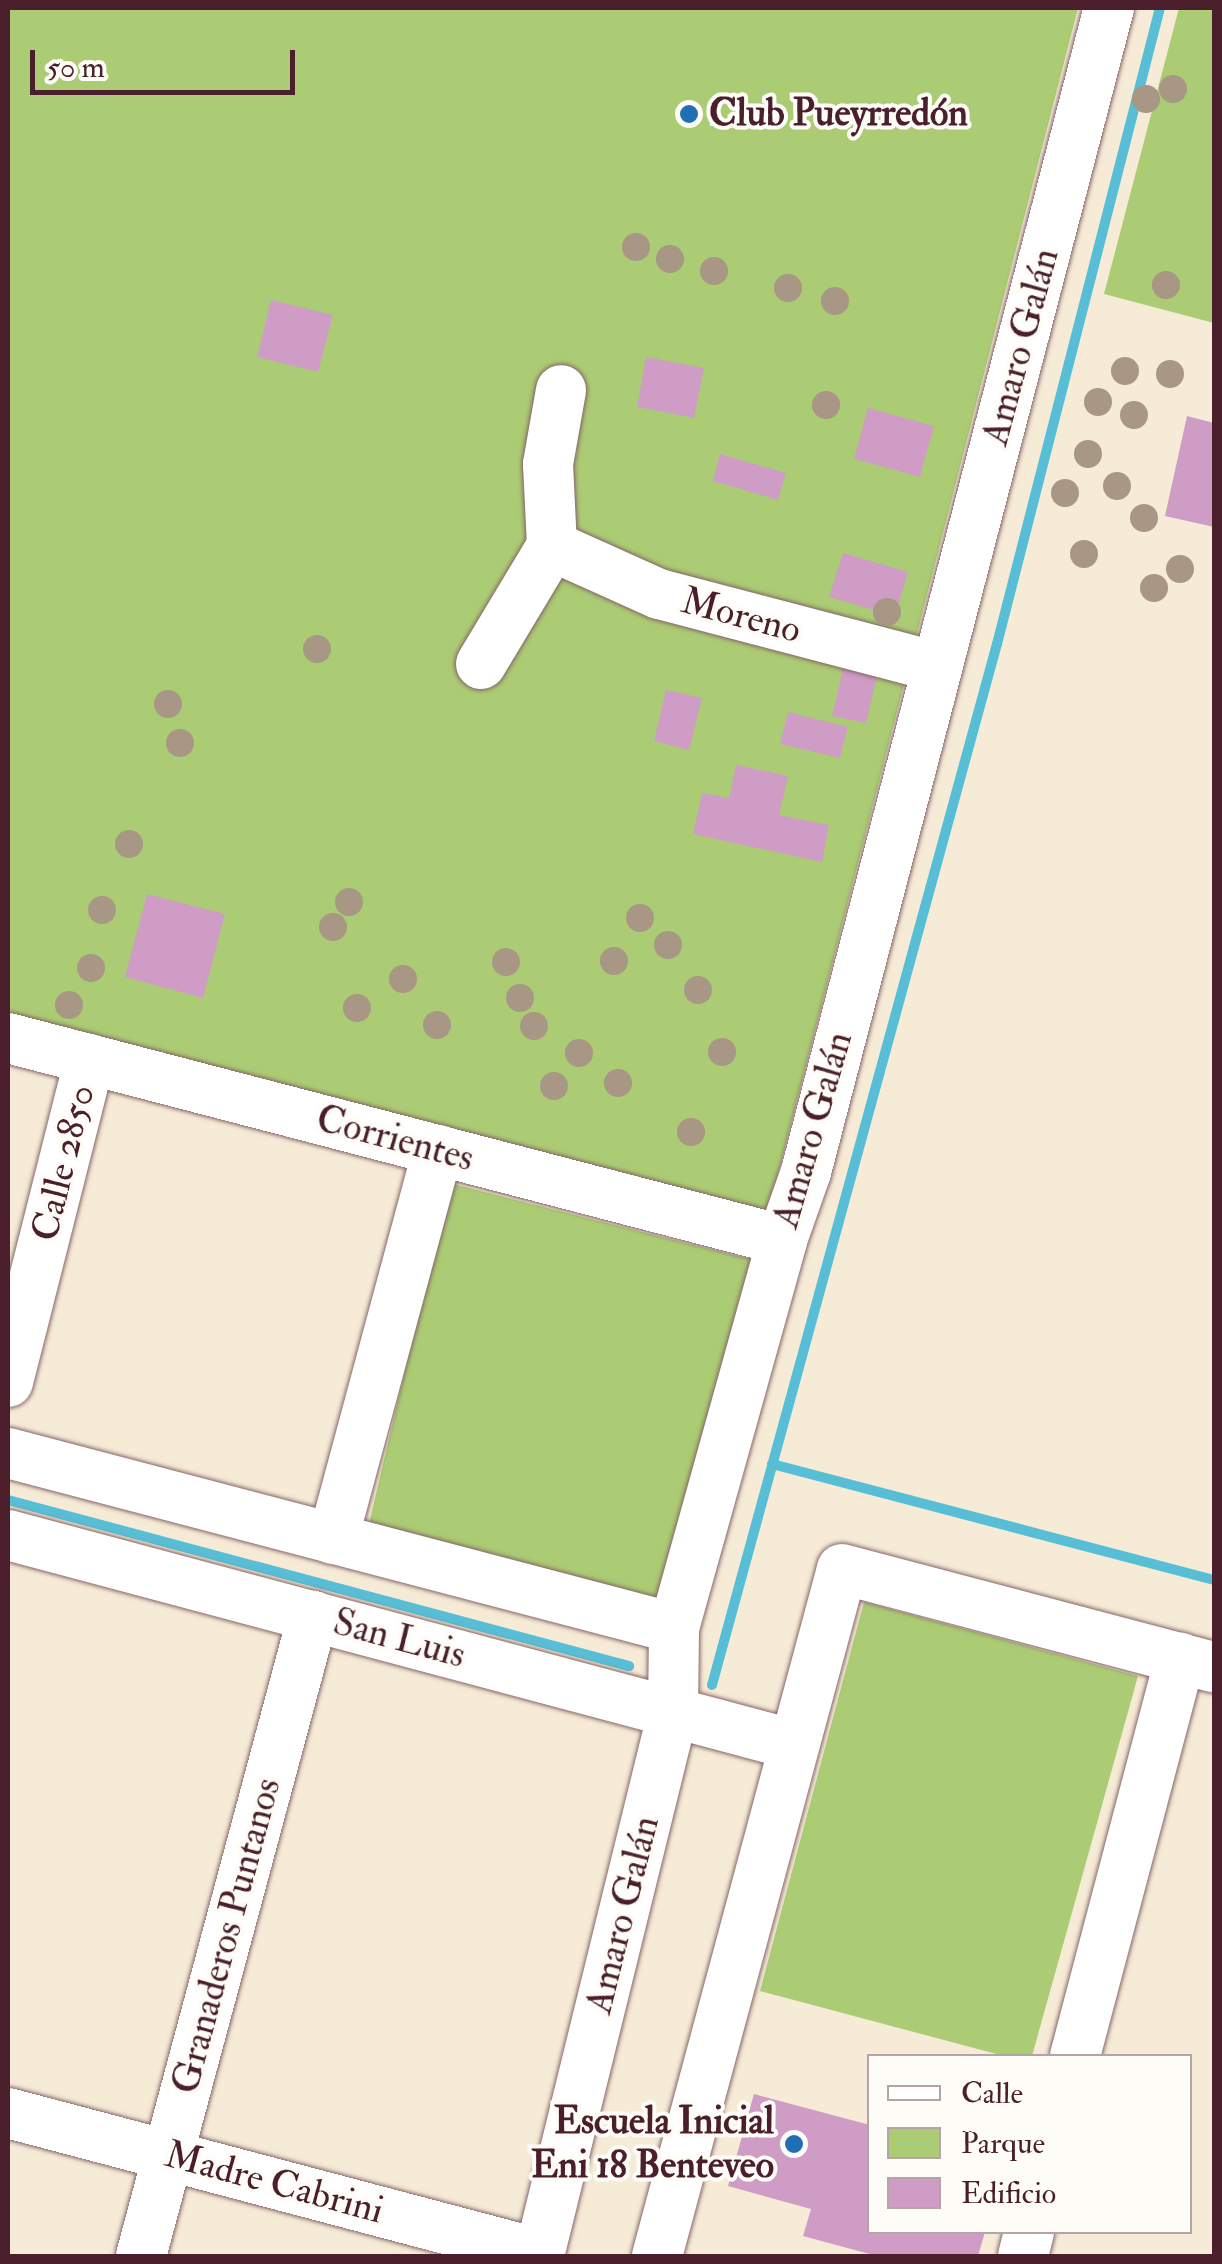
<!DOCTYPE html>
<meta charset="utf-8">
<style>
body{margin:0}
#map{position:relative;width:1222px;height:2264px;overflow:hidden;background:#f6ebd7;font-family:"IM FELL Double Pica",serif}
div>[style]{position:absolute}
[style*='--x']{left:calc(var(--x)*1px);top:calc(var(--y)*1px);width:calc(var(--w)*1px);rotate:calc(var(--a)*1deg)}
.green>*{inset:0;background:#abcc74}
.stream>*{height:10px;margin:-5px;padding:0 5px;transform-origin:5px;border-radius:5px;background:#58bed6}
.building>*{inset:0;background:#ce9cc4}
.roads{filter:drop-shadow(0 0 2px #866667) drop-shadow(0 0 2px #866667)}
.minor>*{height:50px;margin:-25px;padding:0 25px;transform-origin:25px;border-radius:25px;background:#fff}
.trees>*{width:28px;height:28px;margin:-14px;border-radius:50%;background:#a79784}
.dots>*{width:28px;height:28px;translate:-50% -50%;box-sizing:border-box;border:5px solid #fdfcf7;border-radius:50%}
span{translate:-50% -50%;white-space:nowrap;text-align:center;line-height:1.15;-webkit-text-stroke:8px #fdfcf7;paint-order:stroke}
.poi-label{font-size:38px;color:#4a1f2b;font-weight:700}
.left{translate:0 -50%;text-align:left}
.right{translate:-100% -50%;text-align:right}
.street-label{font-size:38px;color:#4a1f2b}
.frame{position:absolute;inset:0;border:10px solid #4a1f2b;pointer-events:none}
.legend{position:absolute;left:867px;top:2054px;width:325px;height:180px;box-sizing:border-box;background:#fdfcf7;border:2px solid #b5a4a5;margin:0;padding:12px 18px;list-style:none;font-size:30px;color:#4a1f2b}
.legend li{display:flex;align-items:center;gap:20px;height:50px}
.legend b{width:50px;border:2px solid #b5a4a5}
.scale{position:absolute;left:30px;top:50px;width:265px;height:45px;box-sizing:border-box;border:5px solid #4a1f2b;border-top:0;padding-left:12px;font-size:30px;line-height:35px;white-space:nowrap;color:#4a1f2b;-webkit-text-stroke:8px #fdfcf7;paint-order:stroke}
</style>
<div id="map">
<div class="green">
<div style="clip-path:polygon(8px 8px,1078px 8px,767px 1217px,8px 1016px)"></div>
<div style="clip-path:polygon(1179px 8px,1214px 8px,1214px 323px,1104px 294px)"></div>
<div style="clip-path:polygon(449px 1183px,753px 1260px,658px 1606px,369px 1524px)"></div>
<div style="clip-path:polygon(864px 1602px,1138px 1676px,1032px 2056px,1004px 2056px,760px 1991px)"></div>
</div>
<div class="stream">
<div style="--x:772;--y:1464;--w:457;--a:14.7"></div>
<div style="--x:8;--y:1500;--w:643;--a:14.97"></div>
<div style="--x:712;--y:1685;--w:1079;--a:-74.69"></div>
<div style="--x:997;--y:644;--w:657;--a:-75.63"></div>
</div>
<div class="building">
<div style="clip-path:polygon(271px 300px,333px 315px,318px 372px,257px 357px)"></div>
<div style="clip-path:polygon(646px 357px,704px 368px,694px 418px,637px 407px)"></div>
<div style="clip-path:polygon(868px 408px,934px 426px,920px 477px,854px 459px)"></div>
<div style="clip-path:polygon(1187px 416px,1214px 423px,1214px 527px,1165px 516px)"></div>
<div style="clip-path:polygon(720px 454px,786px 473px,778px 500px,713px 481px)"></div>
<div style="clip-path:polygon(843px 553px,908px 572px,895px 616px,829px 597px)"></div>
<div style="clip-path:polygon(845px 660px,879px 667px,866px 723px,832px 716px)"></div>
<div style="clip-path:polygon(666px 690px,702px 698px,689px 750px,654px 741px)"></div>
<div style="clip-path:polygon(788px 712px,848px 727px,840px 758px,780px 744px)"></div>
<div style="clip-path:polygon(736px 765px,788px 776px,779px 815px,829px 825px,822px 862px,693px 834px,702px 793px,729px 798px)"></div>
<div style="clip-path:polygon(147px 894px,225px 914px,203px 998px,125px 977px)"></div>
<div style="clip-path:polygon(754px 2094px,870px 2125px,870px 2232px,985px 2232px,978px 2256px,877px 2256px,803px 2236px,811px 2209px,728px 2186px)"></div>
</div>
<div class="roads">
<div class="minor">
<div style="--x:552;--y:546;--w:117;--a:24.2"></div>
<div style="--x:659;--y:594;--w:287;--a:14.7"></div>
<div style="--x:481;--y:664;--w:138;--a:-59"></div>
<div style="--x:552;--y:546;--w:82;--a:-92.8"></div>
<div style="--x:548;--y:464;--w:75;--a:-80"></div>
<div style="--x:8;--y:1038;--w:800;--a:14.63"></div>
<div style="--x:8;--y:1382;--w:333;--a:-75.8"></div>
<div style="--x:8;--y:1453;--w:689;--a:14.72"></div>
<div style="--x:8;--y:1535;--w:810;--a:14.95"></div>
<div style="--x:333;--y:1539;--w:403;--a:-74.9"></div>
<div style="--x:1075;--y:2056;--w:412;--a:-75.2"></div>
<div style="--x:8;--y:2113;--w:550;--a:14.84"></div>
<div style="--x:141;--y:2256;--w:663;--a:-74.96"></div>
<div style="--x:539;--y:2256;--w:560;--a:-76.16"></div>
<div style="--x:673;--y:1712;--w:84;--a:-89.3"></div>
<div style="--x:674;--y:1628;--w:403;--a:-74.4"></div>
<div style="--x:782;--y:1240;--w:72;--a:-70.6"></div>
<div style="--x:806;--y:1172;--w:1203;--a:-75.41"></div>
<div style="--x:657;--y:2256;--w:711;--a:-74.93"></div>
<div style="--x:842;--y:1569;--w:385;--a:14.8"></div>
<div style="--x:1023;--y:2256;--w:25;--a:-76"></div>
</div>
</div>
<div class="trees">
<div style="left:1173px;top:89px"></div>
<div style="left:1146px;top:99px"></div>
<div style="left:636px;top:247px"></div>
<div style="left:670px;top:259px"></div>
<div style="left:714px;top:271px"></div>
<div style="left:1166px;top:285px"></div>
<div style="left:788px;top:288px"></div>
<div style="left:835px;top:301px"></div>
<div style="left:1125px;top:371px"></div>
<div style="left:1170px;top:374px"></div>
<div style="left:1098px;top:402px"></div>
<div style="left:826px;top:405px"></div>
<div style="left:1134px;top:415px"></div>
<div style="left:1088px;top:454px"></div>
<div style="left:1117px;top:486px"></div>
<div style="left:1065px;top:493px"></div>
<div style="left:1144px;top:518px"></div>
<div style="left:1084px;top:554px"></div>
<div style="left:1180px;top:569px"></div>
<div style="left:1154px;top:588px"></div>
<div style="left:887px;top:612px"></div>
<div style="left:317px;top:649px"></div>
<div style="left:168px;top:704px"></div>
<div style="left:180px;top:743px"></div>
<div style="left:129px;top:844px"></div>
<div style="left:349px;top:902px"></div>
<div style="left:102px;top:910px"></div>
<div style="left:640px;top:918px"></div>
<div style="left:333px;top:927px"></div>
<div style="left:668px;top:945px"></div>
<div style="left:614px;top:961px"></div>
<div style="left:506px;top:962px"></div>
<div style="left:91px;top:968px"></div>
<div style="left:403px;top:979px"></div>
<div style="left:698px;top:990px"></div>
<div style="left:520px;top:998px"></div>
<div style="left:69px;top:1005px"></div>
<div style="left:357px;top:1008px"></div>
<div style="left:437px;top:1025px"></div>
<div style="left:534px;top:1026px"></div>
<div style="left:722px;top:1052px"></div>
<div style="left:579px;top:1053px"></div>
<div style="left:618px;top:1083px"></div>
<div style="left:554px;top:1086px"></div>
<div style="left:691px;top:1132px"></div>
</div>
<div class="dots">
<div style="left:689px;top:114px;background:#1f6fb2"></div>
<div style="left:794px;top:2144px;background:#1f6fb2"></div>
</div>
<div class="poi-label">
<span class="left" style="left:709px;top:114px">Club Pueyrredón</span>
<span class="right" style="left:774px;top:2144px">Escuela Inicial<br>Eni 18 Benteveo</span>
</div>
<div class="street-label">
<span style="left:1021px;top:347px;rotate:-75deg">Amaro Galán</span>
<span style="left:741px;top:616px;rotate:15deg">Moreno</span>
<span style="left:813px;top:1130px;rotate:-74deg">Amaro Galán</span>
<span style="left:395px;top:1139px;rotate:15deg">Corrientes</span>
<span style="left:64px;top:1163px;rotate:-76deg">Calle 2850</span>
<span style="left:399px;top:1639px;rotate:15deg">San Luis</span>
<span style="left:623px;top:1915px;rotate:-76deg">Amaro Galán</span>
<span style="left:227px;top:1936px;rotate:-75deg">Granaderos Puntanos</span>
<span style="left:274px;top:2183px;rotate:15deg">Madre Cabrini</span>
</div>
<div class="frame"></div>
<ul class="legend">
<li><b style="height:12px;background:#fff"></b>Calle</li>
<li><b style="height:28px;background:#abcc74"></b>Parque</li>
<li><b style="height:28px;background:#ce9cc4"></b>Edificio</li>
</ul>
<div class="scale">50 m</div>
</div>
